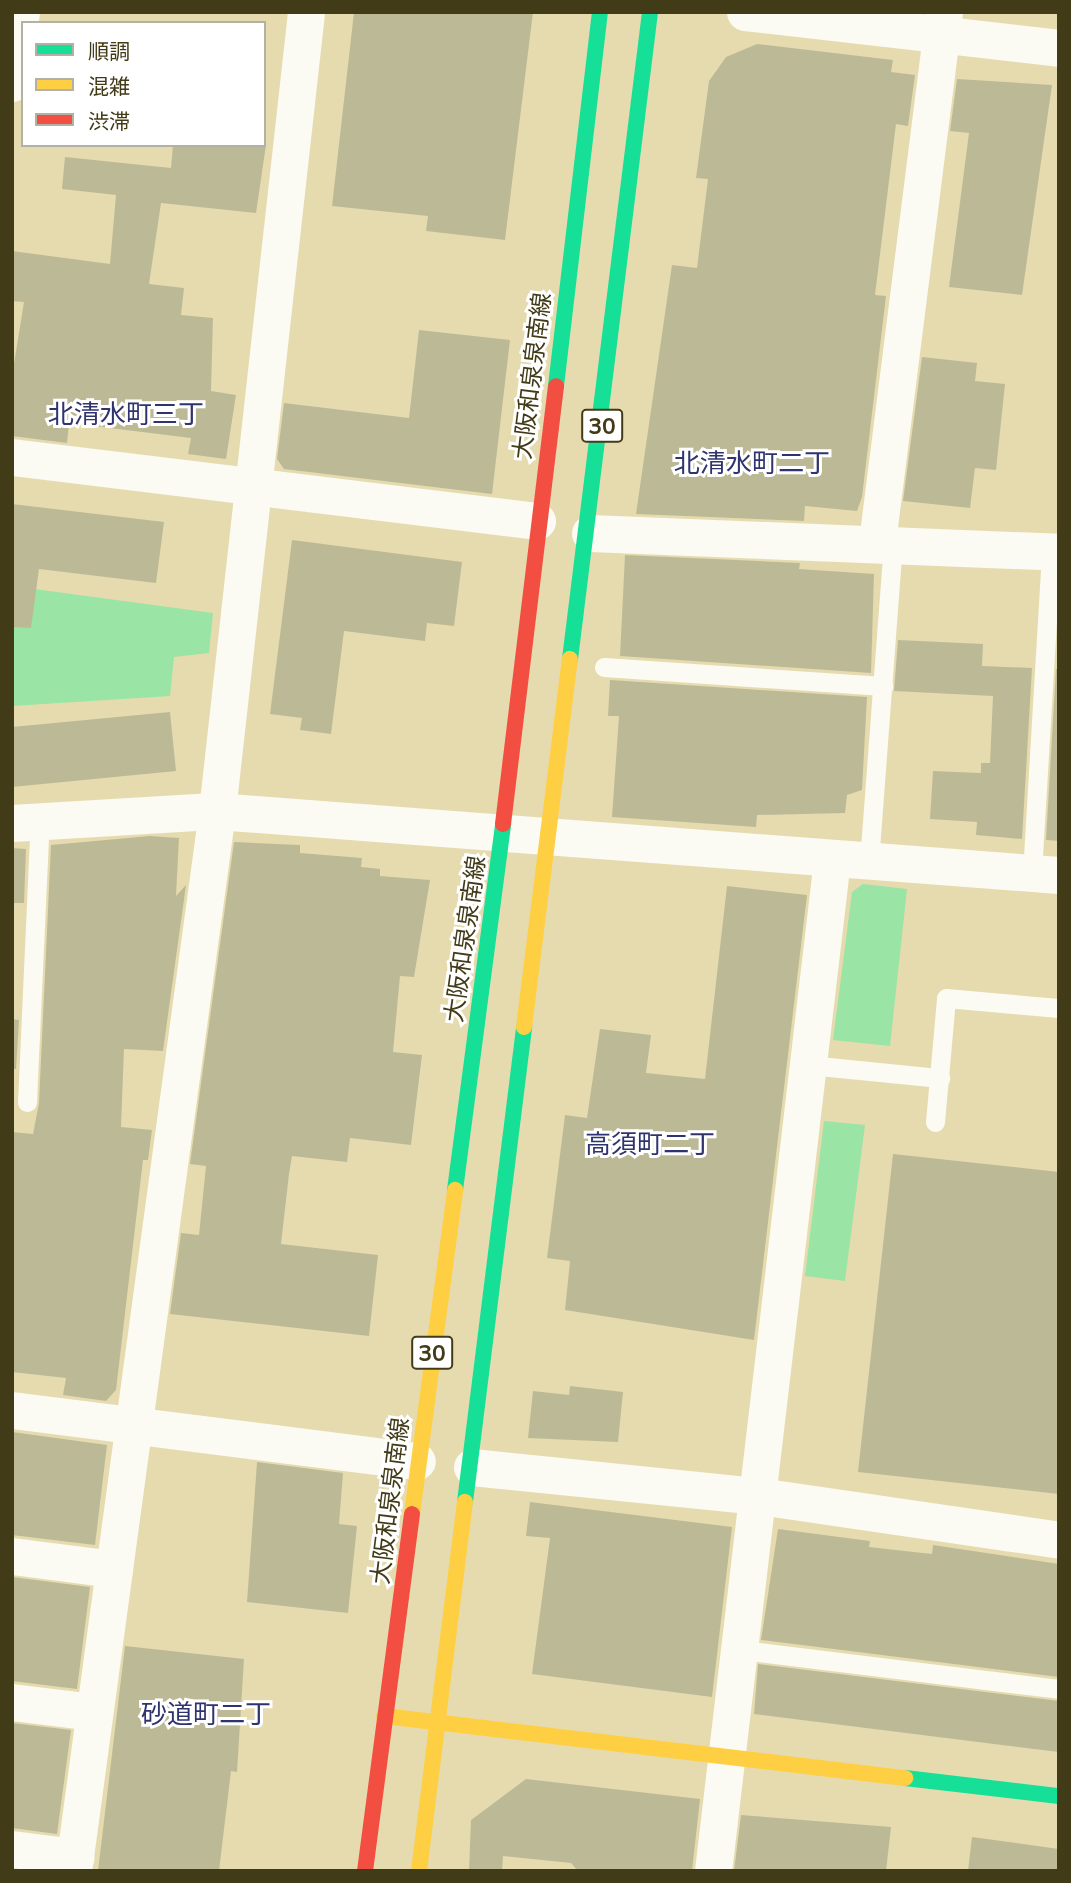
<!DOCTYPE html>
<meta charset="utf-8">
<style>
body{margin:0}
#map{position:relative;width:1071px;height:1883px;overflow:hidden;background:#e6dbae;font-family:Mulish,"Noto Sans JP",sans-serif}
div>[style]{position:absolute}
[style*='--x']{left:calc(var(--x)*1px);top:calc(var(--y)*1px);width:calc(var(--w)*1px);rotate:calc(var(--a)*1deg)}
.green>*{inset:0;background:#9ae4a6}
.building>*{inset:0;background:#bcba96}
.lane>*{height:19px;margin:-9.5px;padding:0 9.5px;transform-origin:9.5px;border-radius:9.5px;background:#fbfaf3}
.street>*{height:37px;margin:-18.5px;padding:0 18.5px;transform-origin:18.5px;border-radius:18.5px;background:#fbfaf3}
.fast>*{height:16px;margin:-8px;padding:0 8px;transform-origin:8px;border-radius:8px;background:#16e098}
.slow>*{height:16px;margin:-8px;padding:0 8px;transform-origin:8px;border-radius:8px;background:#ffcf43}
.jam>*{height:16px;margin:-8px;padding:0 8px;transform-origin:8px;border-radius:8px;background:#f24e42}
span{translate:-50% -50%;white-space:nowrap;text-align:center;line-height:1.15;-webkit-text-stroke:6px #fff;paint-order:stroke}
.shield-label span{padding:2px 5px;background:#fff;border:2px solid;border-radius:5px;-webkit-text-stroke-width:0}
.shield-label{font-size:23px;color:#423b18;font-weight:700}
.street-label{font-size:24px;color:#423b18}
.neighbourhood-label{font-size:26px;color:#2f336e}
.frame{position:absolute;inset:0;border:14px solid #423b18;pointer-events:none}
.legend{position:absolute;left:21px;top:21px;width:245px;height:126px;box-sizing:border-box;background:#fff;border:2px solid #b3b1a3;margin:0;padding:9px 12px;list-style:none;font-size:21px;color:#423b18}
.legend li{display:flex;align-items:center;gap:14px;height:35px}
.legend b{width:35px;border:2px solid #b3b1a3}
</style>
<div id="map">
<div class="green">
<div style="clip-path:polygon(12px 586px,213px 613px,209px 653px,174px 657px,170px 696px,12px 706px)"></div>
<div style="clip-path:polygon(863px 884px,907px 889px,890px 1046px,833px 1040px,852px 892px)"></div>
<div style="clip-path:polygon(824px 1121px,865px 1125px,845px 1281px,805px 1276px)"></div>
</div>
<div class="building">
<div style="clip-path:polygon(354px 12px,533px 12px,505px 240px,426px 231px,428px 216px,332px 206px)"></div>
<div style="clip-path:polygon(757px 44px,893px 60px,891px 72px,915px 75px,908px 126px,896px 124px,875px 295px,886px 296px,862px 497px,857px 511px,805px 506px,804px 521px,636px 514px,672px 265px,697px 268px,708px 179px,696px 178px,709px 81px,726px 57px)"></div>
<div style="clip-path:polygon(957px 79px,1052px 85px,1022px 295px,949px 287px,969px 133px,950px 131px)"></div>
<div style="clip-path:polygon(173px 145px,266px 145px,256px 213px,161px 203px,149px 284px,184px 288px,181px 315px,213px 318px,211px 391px,236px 395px,226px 459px,188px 454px,191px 438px,69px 423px,67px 443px,12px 436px,12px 376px,24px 302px,12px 301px,12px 251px,110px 264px,116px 195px,62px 189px,65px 157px,171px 168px)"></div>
<div style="clip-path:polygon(419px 330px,510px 340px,492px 494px,284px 469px,277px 459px,284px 403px,409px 418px)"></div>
<div style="clip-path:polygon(922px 357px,977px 363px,975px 381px,1005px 384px,996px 470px,975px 468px,970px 508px,903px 501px)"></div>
<div style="clip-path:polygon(12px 504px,164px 522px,156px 583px,39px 569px,31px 628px,12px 627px)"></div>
<div style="clip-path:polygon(292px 540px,462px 562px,454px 626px,427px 623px,425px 641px,344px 631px,331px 734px,300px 730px,302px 718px,270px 714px)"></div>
<div style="clip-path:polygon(625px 555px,800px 563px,799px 569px,874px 574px,871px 673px,620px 656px)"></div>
<div style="clip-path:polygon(898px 640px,983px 644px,982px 666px,1032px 668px,1022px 839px,976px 835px,977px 822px,930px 819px,933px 771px,981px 773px,981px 763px,990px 763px,993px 696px,894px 691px)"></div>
<div style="clip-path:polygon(1056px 669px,1059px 669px,1059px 841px,1046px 840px)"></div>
<div style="clip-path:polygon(610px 680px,867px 697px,862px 790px,847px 795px,845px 813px,757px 815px,756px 827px,612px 817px,619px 716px,608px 716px)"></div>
<div style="clip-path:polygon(170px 712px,176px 771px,12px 787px,12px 727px)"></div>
<div style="clip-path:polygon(150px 836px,179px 838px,176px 896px,186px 885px,163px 1051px,124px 1049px,121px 1127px,152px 1130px,148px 1160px,143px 1160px,116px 1390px,106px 1401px,63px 1395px,66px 1378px,12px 1372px,12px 1132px,33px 1134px,39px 1103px,51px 845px)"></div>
<div style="clip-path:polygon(234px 842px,300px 845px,300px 853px,362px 858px,361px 867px,380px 869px,380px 876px,430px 880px,414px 977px,400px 976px,393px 1052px,422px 1055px,411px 1145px,350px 1138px,347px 1162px,292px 1156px,289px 1174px,281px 1244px,378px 1255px,369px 1336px,170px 1314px,181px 1233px,199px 1235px,206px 1166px,190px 1164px)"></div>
<div style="clip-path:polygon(12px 848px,26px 849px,24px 903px,12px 903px)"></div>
<div style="clip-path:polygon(727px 886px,807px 895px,754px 1340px,565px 1310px,570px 1261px,547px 1258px,565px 1115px,587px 1118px,600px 1029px,651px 1035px,646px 1073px,705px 1079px)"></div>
<div style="clip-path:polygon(12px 1019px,19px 1020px,16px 1069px,12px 1069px)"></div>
<div style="clip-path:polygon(893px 1154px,1059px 1172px,1059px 1494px,858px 1472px)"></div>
<div style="clip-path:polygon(570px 1386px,623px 1392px,618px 1442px,528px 1438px,533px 1391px,569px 1395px)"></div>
<div style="clip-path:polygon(12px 1432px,107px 1445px,95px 1545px,12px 1535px)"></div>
<div style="clip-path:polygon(257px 1462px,343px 1473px,339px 1524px,357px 1526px,348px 1613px,247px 1602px)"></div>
<div style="clip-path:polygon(530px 1502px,732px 1527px,712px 1697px,532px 1674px,550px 1538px,526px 1536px)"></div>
<div style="clip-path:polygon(778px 1529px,870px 1541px,869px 1547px,932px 1554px,933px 1545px,1059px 1564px,1059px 1677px,761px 1640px)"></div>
<div style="clip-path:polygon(12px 1577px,90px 1587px,77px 1689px,12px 1681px)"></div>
<div style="clip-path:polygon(125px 1646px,244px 1659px,237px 1772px,231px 1771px,219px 1871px,98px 1871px)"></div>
<div style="clip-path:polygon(758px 1664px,1059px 1701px,1059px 1752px,754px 1714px)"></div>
<div style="clip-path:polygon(12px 1723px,71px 1730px,57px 1834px,12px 1828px)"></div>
<div style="clip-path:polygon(526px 1779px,700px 1799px,692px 1871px,578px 1871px,571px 1863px,503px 1856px,502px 1871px,469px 1871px,471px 1820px)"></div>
<div style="clip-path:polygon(741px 1815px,891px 1827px,886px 1871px,734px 1871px)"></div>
<div style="clip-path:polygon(972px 1837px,1059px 1849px,1059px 1871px,968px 1871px)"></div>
</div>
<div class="lane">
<div style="--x:604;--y:667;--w:280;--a:3.9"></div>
<div style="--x:869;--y:862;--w:320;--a:-85.7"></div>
<div style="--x:1032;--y:873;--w:323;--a:-86.6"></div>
<div style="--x:809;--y:1065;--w:132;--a:5.7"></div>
<div style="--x:27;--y:1102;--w:281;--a:-87.4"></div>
<div style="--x:935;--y:1122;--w:124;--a:-84.9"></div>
<div style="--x:946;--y:998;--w:113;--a:5.1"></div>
<div style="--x:742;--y:1650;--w:319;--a:7"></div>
</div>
<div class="street">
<div style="--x:745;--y:12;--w:316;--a:6.5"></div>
<div style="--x:12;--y:83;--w:72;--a:-82.8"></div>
<div style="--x:12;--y:457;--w:529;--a:6.95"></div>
<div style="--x:590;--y:533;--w:469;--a:2.3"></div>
<div style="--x:877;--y:542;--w:534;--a:-82.8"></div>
<div style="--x:12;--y:823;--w:205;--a:-3.4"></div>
<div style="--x:217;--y:811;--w:844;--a:4.35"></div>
<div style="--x:12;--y:1410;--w:408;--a:7.2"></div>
<div style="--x:472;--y:1467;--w:288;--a:5.8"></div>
<div style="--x:759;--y:1496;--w:303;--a:8.3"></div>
<div style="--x:12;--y:1556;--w:103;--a:7.3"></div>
<div style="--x:12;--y:1702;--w:83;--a:7"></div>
<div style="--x:12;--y:1849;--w:64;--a:7.2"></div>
<div style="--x:73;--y:1871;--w:1070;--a:-82.26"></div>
<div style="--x:217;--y:811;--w:804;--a:-83.64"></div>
<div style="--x:713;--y:1871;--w:1018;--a:-83.29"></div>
</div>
<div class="fast">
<div style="--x:556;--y:386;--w:377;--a:-83.3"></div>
<div style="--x:570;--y:659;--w:652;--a:-82.95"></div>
<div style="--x:455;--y:1190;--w:369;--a:-82.5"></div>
<div style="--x:465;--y:1502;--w:479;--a:-82.9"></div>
<div style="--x:905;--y:1778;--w:155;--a:6.7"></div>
</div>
<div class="slow">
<div style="--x:524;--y:1027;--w:371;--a:-82.9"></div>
<div style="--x:412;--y:1514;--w:327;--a:-82.4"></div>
<div style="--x:384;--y:1716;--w:525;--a:6.79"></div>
<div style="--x:419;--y:1871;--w:372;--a:-82.9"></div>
</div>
<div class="jam">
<div style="--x:503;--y:824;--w:441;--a:-83.1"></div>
<div style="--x:365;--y:1871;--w:360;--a:-82.5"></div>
</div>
<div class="shield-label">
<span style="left:602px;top:426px">30</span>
<span style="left:432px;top:1353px">30</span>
</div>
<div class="street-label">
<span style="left:532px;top:376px;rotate:-83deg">大阪和泉泉南線</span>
<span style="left:465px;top:939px;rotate:-82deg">大阪和泉泉南線</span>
<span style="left:390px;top:1501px;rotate:-83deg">大阪和泉泉南線</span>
</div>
<div class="neighbourhood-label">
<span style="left:126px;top:414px">北清水町三丁</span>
<span style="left:752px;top:463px">北清水町二丁</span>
<span style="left:650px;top:1144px">高須町二丁</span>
<span style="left:206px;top:1714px">砂道町二丁</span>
</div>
<div class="frame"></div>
<ul class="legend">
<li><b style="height:9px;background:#16e098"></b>順調</li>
<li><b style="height:9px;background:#ffcf43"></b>混雑</li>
<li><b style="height:9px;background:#f24e42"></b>渋滞</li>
</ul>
</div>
